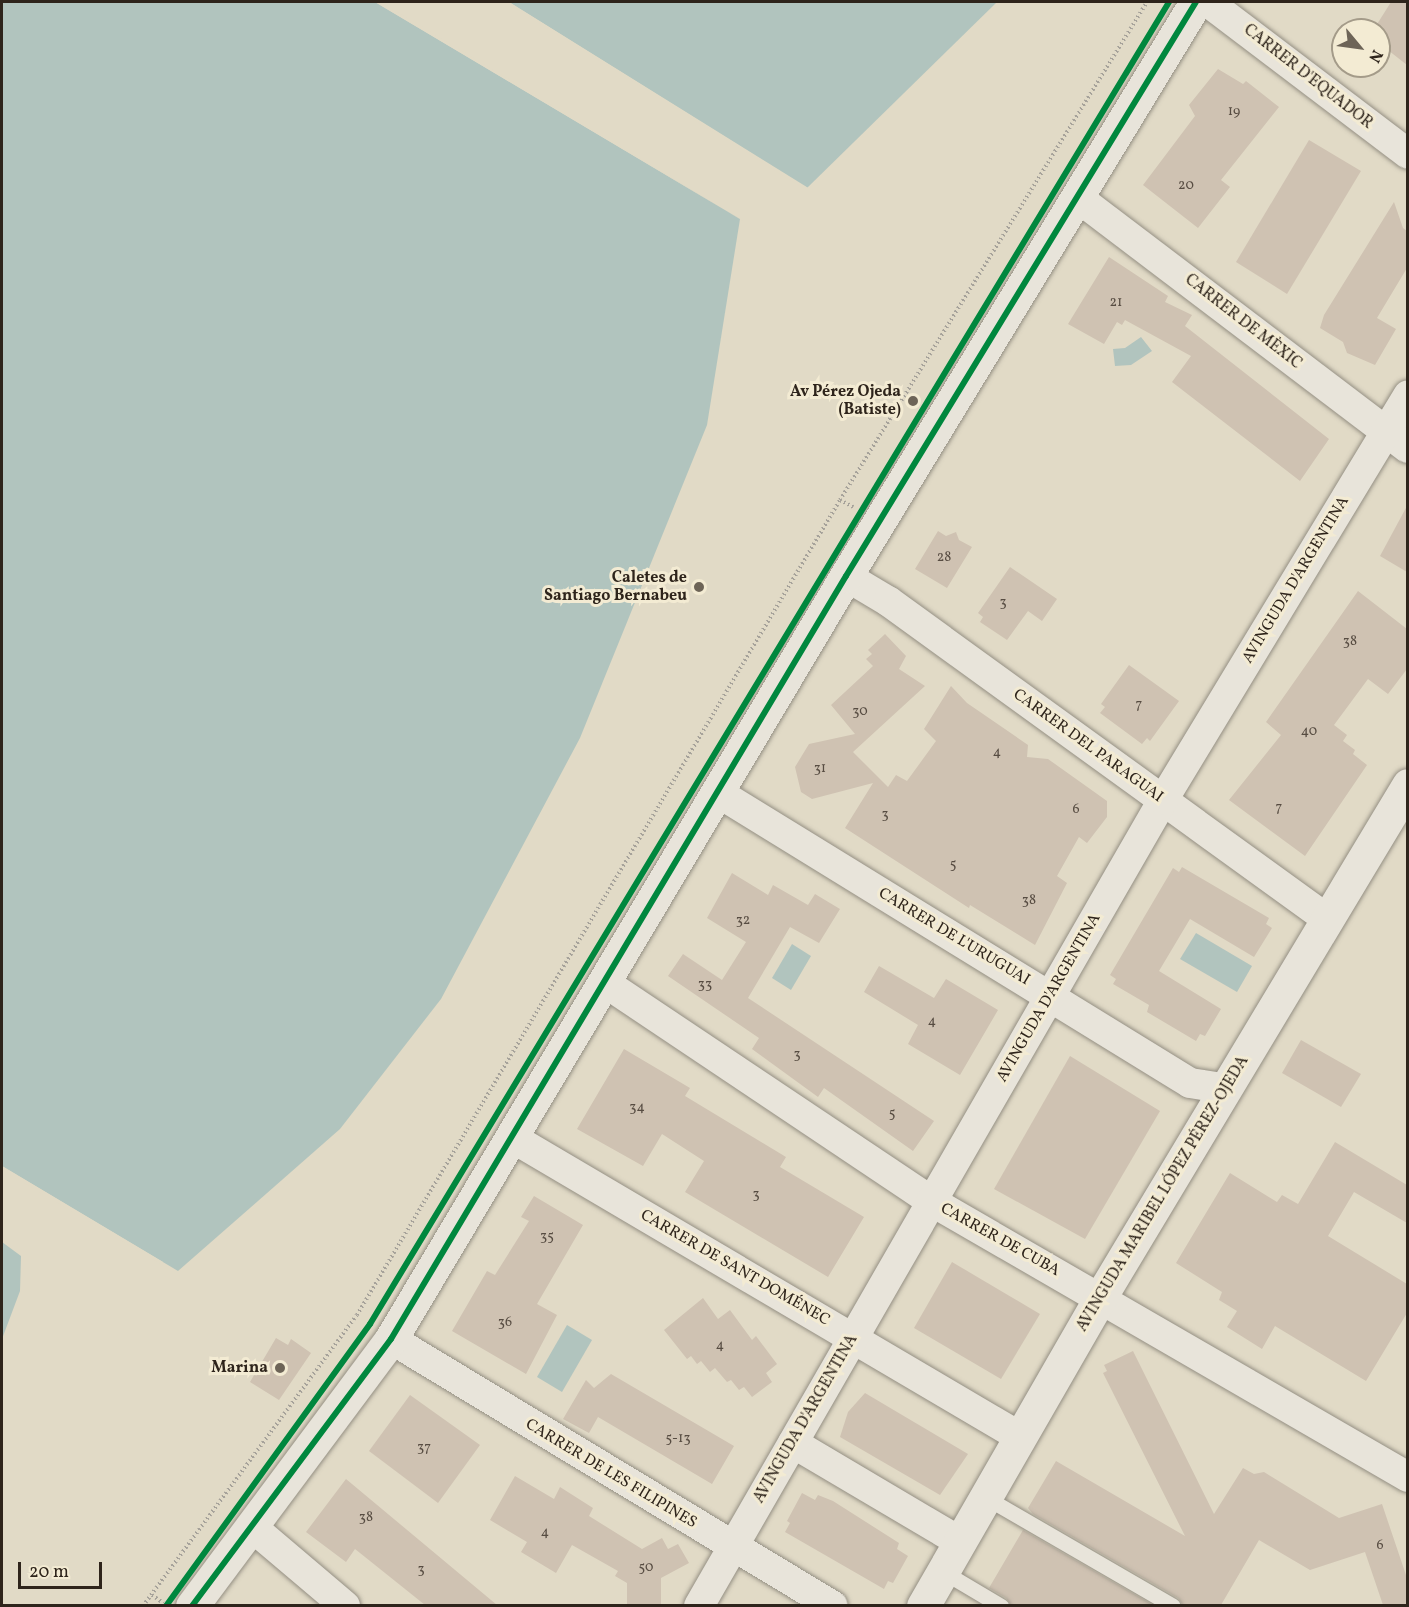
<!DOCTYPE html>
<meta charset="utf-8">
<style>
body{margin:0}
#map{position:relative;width:1409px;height:1607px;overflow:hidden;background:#e1dac6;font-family:Vollkorn,serif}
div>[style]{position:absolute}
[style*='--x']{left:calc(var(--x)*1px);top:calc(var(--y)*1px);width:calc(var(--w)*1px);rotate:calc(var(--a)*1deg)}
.water>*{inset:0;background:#b1c4be}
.pier>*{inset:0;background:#e1dac6}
.building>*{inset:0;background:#cfc2b2}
.path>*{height:4px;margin-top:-2px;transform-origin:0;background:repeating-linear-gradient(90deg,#a6a29a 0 1.5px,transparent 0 4.5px)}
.roads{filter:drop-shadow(0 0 2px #948f83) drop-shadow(0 0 2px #948f83)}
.service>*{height:15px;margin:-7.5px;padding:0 7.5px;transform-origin:7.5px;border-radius:7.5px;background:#e8e4da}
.minor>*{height:30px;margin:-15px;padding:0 15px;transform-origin:15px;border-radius:15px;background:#e8e4da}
.tertiary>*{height:33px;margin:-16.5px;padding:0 16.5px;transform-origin:16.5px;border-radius:16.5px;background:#e8e4da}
.cycleway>*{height:6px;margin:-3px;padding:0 3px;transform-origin:3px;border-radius:3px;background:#00873e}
.dots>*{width:16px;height:16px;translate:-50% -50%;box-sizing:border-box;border:3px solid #f3ebd3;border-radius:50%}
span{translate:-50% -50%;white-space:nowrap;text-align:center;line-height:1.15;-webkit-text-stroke:6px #f3ebd3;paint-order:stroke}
.number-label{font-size:14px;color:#574c42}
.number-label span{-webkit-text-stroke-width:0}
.street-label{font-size:16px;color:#2e241b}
.poi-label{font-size:16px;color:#2e241b;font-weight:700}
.right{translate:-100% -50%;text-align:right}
.frame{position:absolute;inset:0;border:3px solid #2e241b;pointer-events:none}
.north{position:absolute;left:1331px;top:18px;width:60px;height:60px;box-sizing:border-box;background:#f3ebd3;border:2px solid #a49b89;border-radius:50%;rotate:119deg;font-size:16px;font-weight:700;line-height:24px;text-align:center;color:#2e241b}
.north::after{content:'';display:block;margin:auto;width:21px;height:27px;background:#6d6457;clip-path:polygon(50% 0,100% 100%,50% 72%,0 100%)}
.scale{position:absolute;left:18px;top:1562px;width:84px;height:27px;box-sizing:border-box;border:3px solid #2e241b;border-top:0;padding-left:8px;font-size:18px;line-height:21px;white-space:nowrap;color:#2e241b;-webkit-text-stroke:4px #f3ebd3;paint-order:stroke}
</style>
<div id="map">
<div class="water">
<div style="clip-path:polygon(2px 2px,375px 2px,740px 219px,707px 425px,580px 738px,441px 999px,340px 1129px,178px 1271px,2px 1166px)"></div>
<div style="clip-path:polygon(509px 2px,997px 2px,807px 188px)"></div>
<div style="clip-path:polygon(1141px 337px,1152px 351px,1131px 365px,1115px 366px,1113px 349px,1125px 348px)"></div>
<div style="clip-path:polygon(1196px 933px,1252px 966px,1237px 992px,1180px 959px)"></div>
<div style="clip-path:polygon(792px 944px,811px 956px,791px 990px,772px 978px)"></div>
<div style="clip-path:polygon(2px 1242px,21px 1256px,20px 1291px,2px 1339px)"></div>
<div style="clip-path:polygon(567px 1325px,592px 1340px,562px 1392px,537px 1377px)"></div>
</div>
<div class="pier">
<div style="clip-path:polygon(375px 2px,381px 2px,743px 221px,740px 219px)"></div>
<div style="clip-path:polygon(506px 2px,509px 2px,810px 189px,806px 190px)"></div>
<div style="clip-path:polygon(2px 1166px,163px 1262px,162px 1265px,2px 1170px)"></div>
</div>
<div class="building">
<div style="clip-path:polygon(1391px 2px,1407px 2px,1407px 65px,1379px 43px,1379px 30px,1374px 29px)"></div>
<div style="clip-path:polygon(1218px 69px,1243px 84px,1246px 81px,1279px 107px,1221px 180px,1230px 187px,1198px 228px,1143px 185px,1195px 116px,1189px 105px)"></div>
<div style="clip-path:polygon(1309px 140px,1361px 171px,1287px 294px,1236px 262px)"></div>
<div style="clip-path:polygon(1394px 202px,1403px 228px,1407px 231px,1407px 268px,1377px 318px,1396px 329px,1375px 365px,1347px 353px,1343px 342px,1320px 328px,1324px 315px)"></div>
<div style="clip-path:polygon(1109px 257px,1168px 296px,1165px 302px,1192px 315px,1185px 326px,1329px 439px,1300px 481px,1172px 382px,1191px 356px,1125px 320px,1122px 325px,1117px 322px,1104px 344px,1068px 324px)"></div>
<div style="clip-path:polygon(1407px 506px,1407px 572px,1380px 556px)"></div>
<div style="clip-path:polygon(938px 531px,946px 536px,956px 532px,959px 540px,972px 547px,947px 588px,915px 569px)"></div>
<div style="clip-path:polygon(1010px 567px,1057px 599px,1042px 621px,1028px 611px,1007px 640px,980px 622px,983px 617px,978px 613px)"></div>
<div style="clip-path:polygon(1358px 591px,1407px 629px,1407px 669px,1388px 694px,1368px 679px,1334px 725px,1347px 735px,1343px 741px,1355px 750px,1353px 754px,1367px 765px,1305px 856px,1229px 800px,1281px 735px,1266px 722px)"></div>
<div style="clip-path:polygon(885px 634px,906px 656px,899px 669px,925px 686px,853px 752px,888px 787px,896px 775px,907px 781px,936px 741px,924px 729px,951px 686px,967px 703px,1028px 745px,1027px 757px,1048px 759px,1107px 801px,1107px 817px,1087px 843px,1079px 837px,1057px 876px,1067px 883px,1035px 945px,970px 905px,969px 908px,845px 828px,873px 783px,812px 799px,801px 792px,795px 767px,809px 744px,855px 734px,831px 705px,873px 666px,866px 659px,872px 654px,868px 650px)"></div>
<div style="clip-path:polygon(1129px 665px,1179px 701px,1150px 741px,1147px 738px,1142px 744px,1100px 713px,1105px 707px,1101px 704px)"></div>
<div style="clip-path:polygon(1182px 867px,1269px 918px,1266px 924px,1272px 928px,1254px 957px,1190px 919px,1159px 971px,1221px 1009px,1205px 1036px,1200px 1034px,1196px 1041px,1147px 1012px,1149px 1005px,1113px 984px,1116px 979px,1110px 975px,1173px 868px,1179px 872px)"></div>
<div style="clip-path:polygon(732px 873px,768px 895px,773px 885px,808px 905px,815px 894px,840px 909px,819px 943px,790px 927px,748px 998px,934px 1121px,913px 1151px,824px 1088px,818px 1097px,752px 1049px,759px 1038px,668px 976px,683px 954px,722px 980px,746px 942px,707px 918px)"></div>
<div style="clip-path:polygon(879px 966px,934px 998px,946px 979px,998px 1010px,960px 1075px,908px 1044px,918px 1025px,864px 992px)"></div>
<div style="clip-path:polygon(1301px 1040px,1361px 1074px,1341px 1107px,1282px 1073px)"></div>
<div style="clip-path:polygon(624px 1049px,690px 1088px,685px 1096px,786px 1157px,780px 1167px,864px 1217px,828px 1277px,685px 1192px,704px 1161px,662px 1134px,643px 1166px,577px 1129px)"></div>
<div style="clip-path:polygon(1070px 1056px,1160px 1111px,1085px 1239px,994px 1189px)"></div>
<div style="clip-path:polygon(1335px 1142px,1407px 1185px,1407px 1223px,1354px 1192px,1328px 1236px,1407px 1284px,1407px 1313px,1366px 1381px,1275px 1326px,1262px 1349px,1227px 1327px,1237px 1311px,1219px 1300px,1222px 1292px,1176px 1263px,1230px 1173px,1277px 1202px,1282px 1195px,1298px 1204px)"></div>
<div style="clip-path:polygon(534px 1196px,583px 1225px,537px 1304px,557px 1315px,526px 1374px,452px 1331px,487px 1271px,495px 1275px,529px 1221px,521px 1217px)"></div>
<div style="clip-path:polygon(952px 1262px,1040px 1314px,1001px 1379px,914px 1328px)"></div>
<div style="clip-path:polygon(703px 1298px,718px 1319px,730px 1310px,752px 1340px,756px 1336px,777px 1364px,766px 1373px,772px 1382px,752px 1397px,744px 1387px,739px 1390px,731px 1380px,727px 1382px,715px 1368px,710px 1372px,701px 1361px,697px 1364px,691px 1356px,687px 1359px,664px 1330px)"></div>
<div style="clip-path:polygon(276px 1338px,288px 1345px,291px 1339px,311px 1353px,279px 1400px,250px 1382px)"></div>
<div style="clip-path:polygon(1133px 1351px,1214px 1514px,1243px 1468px,1254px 1474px,1264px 1472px,1339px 1518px,1382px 1504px,1407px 1578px,1407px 1605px,1383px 1605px,1365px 1552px,1310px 1570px,1259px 1540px,1221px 1605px,1183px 1605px,1178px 1598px,1033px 1514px,1028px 1508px,1056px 1461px,1185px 1536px,1103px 1373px,1107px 1371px,1104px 1365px)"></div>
<div style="clip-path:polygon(611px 1374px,734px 1446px,712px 1484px,598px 1417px,589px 1433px,563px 1419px,586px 1380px,594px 1388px)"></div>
<div style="clip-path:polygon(865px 1393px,968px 1454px,940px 1495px,840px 1437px,848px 1412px)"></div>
<div style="clip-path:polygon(410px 1395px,480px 1445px,438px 1503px,369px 1451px)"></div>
<div style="clip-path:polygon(515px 1476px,554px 1499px,560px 1487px,593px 1508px,589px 1516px,642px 1549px,662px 1538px,668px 1549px,678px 1544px,689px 1563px,661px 1578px,661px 1604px,627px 1605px,627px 1583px,615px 1576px,618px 1571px,572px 1545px,556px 1573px,521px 1552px,527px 1542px,490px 1520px)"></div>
<div style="clip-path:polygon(346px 1479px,497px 1605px,425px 1605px,355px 1549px,346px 1562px,306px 1532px)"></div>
<div style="clip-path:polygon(802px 1493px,815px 1500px,818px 1495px,833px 1501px,899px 1543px,897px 1549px,908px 1556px,893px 1583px,888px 1581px,884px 1589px,785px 1532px,790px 1523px,787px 1521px)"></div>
<div style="clip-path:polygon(1023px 1530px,1153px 1605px,1011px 1605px,1006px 1598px,989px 1588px)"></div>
</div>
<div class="path">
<div style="--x:840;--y:500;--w:15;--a:28"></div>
<div style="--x:152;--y:1595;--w:14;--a:36"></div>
<div style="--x:143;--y:1606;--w:361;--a:-53.7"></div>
<div style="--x:357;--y:1315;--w:947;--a:-59.35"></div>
<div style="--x:840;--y:500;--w:585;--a:-58.35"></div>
</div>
<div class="roads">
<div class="service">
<div style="--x:985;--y:1497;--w:217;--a:30.1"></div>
<div style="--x:942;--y:1571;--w:69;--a:30.7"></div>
</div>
<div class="minor">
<div style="--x:1208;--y:2;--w:251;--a:37.2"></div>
<div style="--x:1077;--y:197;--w:415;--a:37.2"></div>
<div style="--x:846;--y:576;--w:49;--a:30.8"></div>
<div style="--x:888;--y:601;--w:542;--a:35.92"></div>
<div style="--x:717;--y:792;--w:555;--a:31.6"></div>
<div style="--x:1190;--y:1083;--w:36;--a:9"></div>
<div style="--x:604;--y:982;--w:394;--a:33.8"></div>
<div style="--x:931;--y:1201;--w:551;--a:30.05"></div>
<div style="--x:511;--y:1137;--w:591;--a:30.51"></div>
<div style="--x:391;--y:1339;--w:516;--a:31.14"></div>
<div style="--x:793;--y:1443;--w:193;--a:30.6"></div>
<div style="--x:252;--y:1527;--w:122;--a:40.3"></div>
<div style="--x:699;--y:1606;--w:930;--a:-60.07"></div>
<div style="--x:1163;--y:800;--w:473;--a:-58.8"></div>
</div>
<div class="tertiary">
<div style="--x:192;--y:1606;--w:333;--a:-53.3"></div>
<div style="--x:391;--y:1339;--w:888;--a:-59.19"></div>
<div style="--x:846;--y:576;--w:672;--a:-58.63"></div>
<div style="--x:923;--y:1606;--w:357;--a:-60.1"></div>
<div style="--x:1101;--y:1296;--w:596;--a:-59"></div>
</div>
</div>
<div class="cycleway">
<div style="--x:166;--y:1606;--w:348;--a:-54.1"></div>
<div style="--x:370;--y:1324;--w:1545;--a:-58.85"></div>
<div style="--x:192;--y:1606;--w:333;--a:-53.3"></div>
<div style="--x:391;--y:1339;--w:888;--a:-59.19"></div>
<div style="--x:846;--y:576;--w:672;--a:-58.63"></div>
</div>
<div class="dots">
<div style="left:913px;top:401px;background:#6d6457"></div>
<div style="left:699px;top:587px;background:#6d6457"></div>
<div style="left:280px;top:1368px;background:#6d6457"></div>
</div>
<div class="number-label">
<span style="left:1234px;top:112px">19</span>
<span style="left:1186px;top:186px">20</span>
<span style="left:1116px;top:303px">21</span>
<span style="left:944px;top:558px">28</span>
<span style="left:1003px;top:603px">3</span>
<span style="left:1350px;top:642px">38</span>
<span style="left:1139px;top:705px">7</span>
<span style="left:860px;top:712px">30</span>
<span style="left:1309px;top:732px">40</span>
<span style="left:997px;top:753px">4</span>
<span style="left:820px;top:769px">31</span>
<span style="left:1279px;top:808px">7</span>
<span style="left:1076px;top:810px">6</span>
<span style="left:885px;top:815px">3</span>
<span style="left:953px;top:865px">5</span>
<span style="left:1029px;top:901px">38</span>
<span style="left:743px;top:921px">32</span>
<span style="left:705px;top:985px">33</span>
<span style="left:932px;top:1022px">4</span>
<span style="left:797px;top:1055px">3</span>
<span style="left:637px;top:1108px">34</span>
<span style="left:892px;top:1114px">5</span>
<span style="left:756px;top:1195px">3</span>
<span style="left:547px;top:1237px">35</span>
<span style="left:505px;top:1323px">36</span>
<span style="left:720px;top:1346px">4</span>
<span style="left:678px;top:1439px">5-13</span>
<span style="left:424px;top:1448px">37</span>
<span style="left:366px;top:1518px">38</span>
<span style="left:545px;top:1533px">4</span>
<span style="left:1380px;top:1546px">6</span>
<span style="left:646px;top:1568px">50</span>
<span style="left:421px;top:1570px">3</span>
</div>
<div class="street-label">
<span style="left:1308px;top:77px;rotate:38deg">CARRER D'EQUADOR</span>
<span style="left:1243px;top:322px;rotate:38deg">CARRER DE MÈXIC</span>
<span style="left:1296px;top:580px;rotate:-59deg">AVINGUDA D'ARGENTINA</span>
<span style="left:1088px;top:746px;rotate:36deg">CARRER DEL PARAGUAI</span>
<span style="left:954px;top:937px;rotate:31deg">CARRER DE L'URUGUAI</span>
<span style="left:1049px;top:998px;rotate:-60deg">AVINGUDA D'ARGENTINA</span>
<span style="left:1163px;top:1194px;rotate:-59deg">AVINGUDA MARIBEL LÓPEZ PÉREZ-OJEDA</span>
<span style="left:1000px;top:1240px;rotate:29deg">CARRER DE CUBA</span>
<span style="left:735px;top:1268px;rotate:30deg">CARRER DE SANT DOMÉNEC</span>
<span style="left:806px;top:1419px;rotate:-60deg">AVINGUDA D'ARGENTINA</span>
<span style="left:611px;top:1474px;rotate:31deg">CARRER DE LES FILIPINES</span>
</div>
<div class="poi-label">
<span class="right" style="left:901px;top:401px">Av Pérez Ojeda<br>(Batiste)</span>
<span class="right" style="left:687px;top:587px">Caletes de<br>Santiago Bernabeu</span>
<span class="right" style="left:268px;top:1368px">Marina</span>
</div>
<div class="frame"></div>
<div class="north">N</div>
<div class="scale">20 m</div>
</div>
